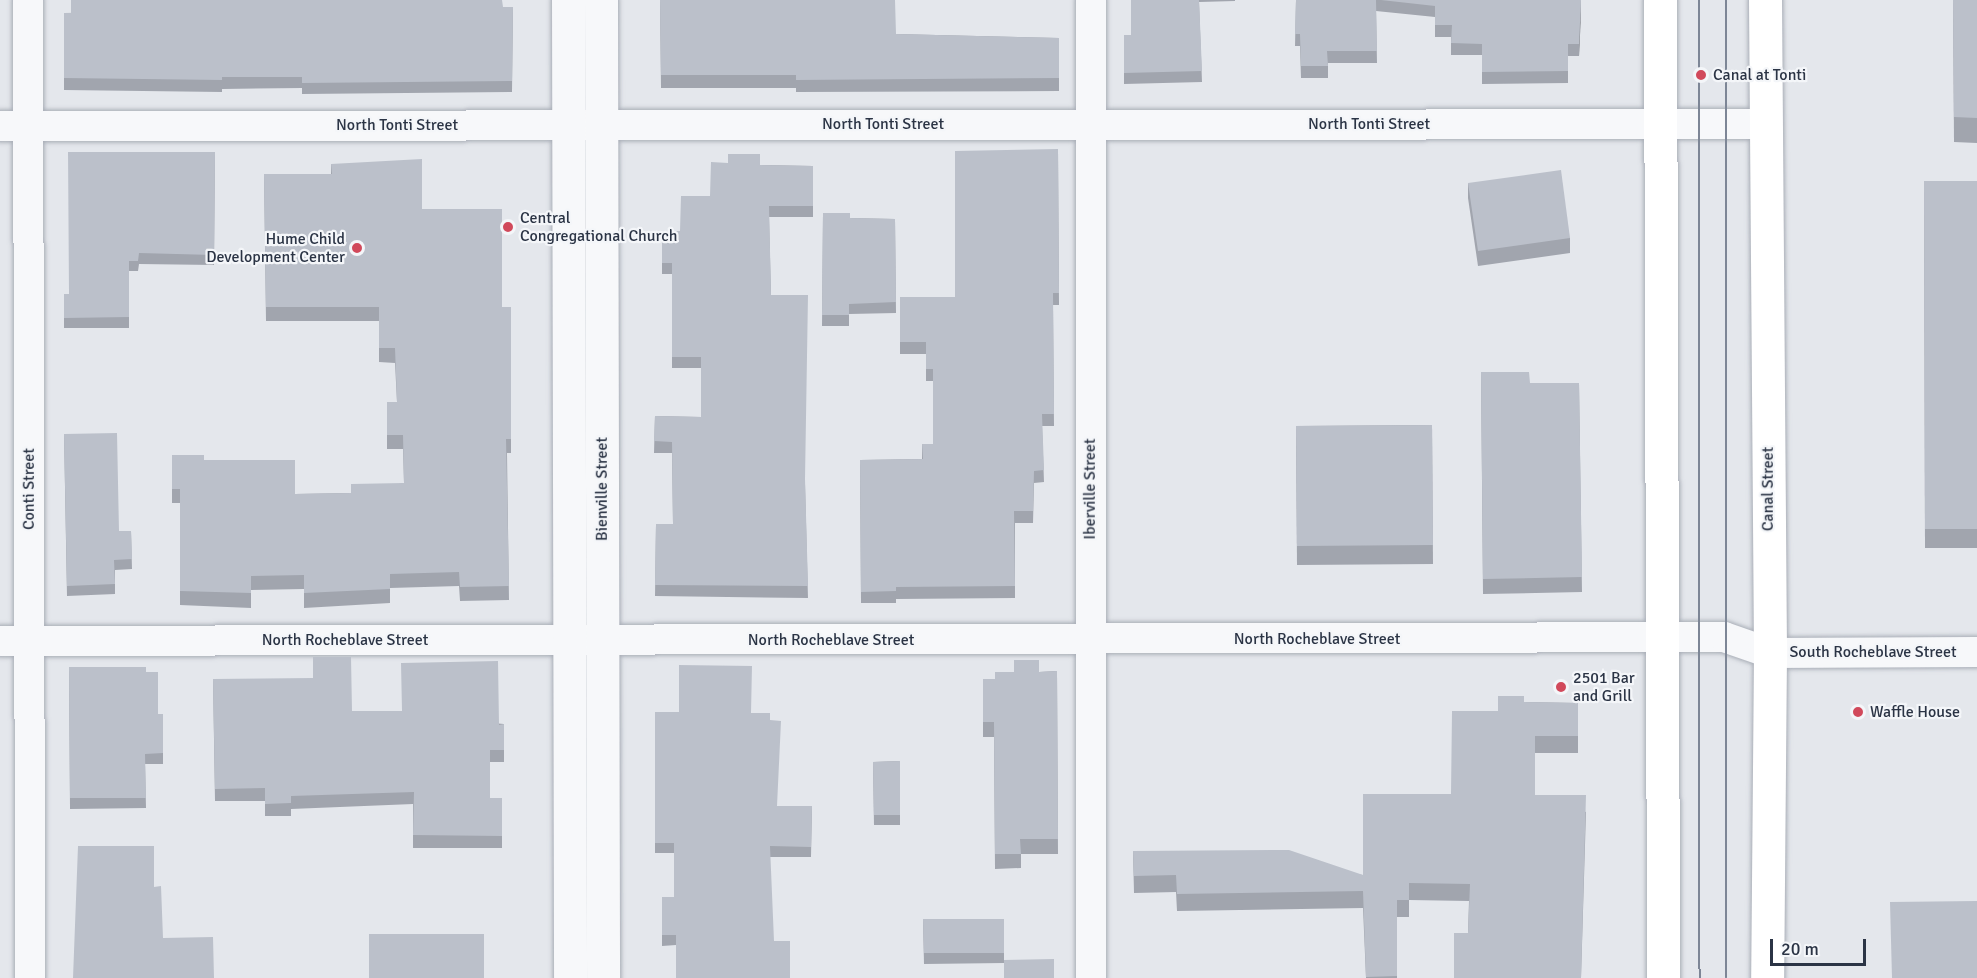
<!DOCTYPE html>
<style>
body{margin:0}
#map{position:relative;width:1977px;height:978px;overflow:hidden;background:#e4e7ec;font-family:Signika,sans-serif}
div>[style]{position:absolute}
[style*='--x']{left:calc(var(--x)*1px);top:calc(var(--y)*1px);width:calc(var(--w)*1px);rotate:calc(var(--a)*1deg)}
.roads{filter:drop-shadow(0 0 2px #a9aeb7) drop-shadow(0 0 2px #a9aeb7)}
.minor>*{height:30px;margin:-15px;padding:0 15px;transform-origin:15px;border-radius:15px;background:#f7f8fa}
.tertiary>*{height:33px;margin:-16.5px;padding:0 16.5px;transform-origin:16.5px;border-radius:16.5px;background:#f7f8fa}
.primary>*{height:33px;margin:-16.5px;padding:0 16.5px;transform-origin:16.5px;border-radius:16.5px;background:#fff}
.tram>*{height:1.5px;margin:-0.75px;padding:0 0.75px;transform-origin:0.75px;border-radius:0.75px;background:#7d8696}
.wall>*{inset:0;background:#a1a5ae}
.shaded-wall>*{inset:0;background:#83868d}
.building>*{inset:0;background:#bbc0ca}
.dots>*{width:16px;height:16px;translate:-50% -50%;box-sizing:border-box;border:3px solid #f4f6f9;border-radius:50%}
span{translate:-50% -50%;white-space:nowrap;text-align:center;line-height:1.15;-webkit-text-stroke:4.5px #f4f6f9;paint-order:stroke}
.poi-label{font-size:16px;color:#2b3445}
.left{translate:0 -50%;text-align:left}
.right{translate:-100% -50%;text-align:right}
.street-label{font-size:16px;color:#2b3445}
.scale{position:absolute;left:1770px;top:939px;width:96px;height:27px;box-sizing:border-box;border:3px solid #2b3445;border-top:0;padding-left:8px;font-size:18px;line-height:21px;white-space:nowrap;color:#2b3445;-webkit-text-stroke:4px #f4f6f9;paint-order:stroke}
</style>
<div id="map">
<div class="roads">
<div class="minor">
<div style="--x:28;--y:0;--w:978;--a:89.88"></div>
<div style="--x:1091;--y:0;--w:978;--a:90"></div>
<div style="--x:0;--y:126;--w:1766;--a:-0.06"></div>
<div style="--x:0;--y:641;--w:1724;--a:-0.13"></div>
<div style="--x:1724;--y:637;--w:49;--a:19.2"></div>
<div style="--x:1770;--y:653;--w:207;--a:-0.3"></div>
</div>
<div class="tertiary">
<div style="--x:568;--y:0;--w:978;--a:89.88"></div>
<div style="--x:601;--y:0;--w:978;--a:89.88"></div>
</div>
<div class="primary">
<div style="--x:1660;--y:0;--w:978;--a:89.82"></div>
<div style="--x:1765;--y:0;--w:653;--a:89.56"></div>
<div style="--x:1770;--y:653;--w:325;--a:90.5"></div>
</div>
</div>
<div class="tram">
<div style="--x:1699;--y:0;--w:978;--a:89.94"></div>
<div style="--x:1726;--y:978;--w:978;--a:-90"></div>
</div>
<div class="wall">
<div style="clip-path:polygon(660px 0,896px 34px,1059px 38px,1059px 91px,796px 92px,796px 88px,661px 88px)"></div>
<div style="clip-path:polygon(1131px 0,1235px 0,1235px 1px,1199px 2px,1202px 82px,1124px 84px,1124px 35px,1131px 35px)"></div>
<div style="clip-path:polygon(1296px 0,1581px 0,1579px 56px,1568px 56px,1568px 83px,1482px 84px,1482px 55px,1451px 55px,1451px 37px,1435px 37px,1435px 17px,1376px 11px,1377px 63px,1328px 63px,1328px 78px,1301px 78px,1300px 46px,1295px 46px)"></div>
<div style="clip-path:polygon(1953px 0,1977px 0,1977px 143px,1954px 142px)"></div>
<div style="clip-path:polygon(513px 7px,512px 92px,302px 94px,302px 88px,222px 89px,222px 92px,64px 90px,64px 13px)"></div>
<div style="clip-path:polygon(1058px 149px,1059px 305px,1053px 305px,1054px 426px,1042px 426px,1044px 482px,1034px 483px,1033px 523px,1015px 523px,1015px 598px,896px 599px,896px 603px,861px 603px,860px 460px,922px 459px,922px 444px,933px 444px,933px 381px,926px 381px,926px 354px,900px 354px,900px 297px,955px 297px)"></div>
<div style="clip-path:polygon(215px 152px,214px 265px,139px 264px,138px 271px,129px 271px,129px 328px,64px 328px,64px 294px,69px 294px)"></div>
<div style="clip-path:polygon(728px 163px,760px 165px,813px 166px,813px 217px,769px 217px,771px 295px,805px 484px,808px 598px,655px 596px,656px 524px,673px 524px,672px 453px,654px 453px,655px 416px,701px 417px,701px 368px,672px 368px,672px 274px,662px 274px,662px 231px,680px 231px,710px 196px)"></div>
<div style="clip-path:polygon(331px 164px,422px 209px,502px 307px,511px 307px,511px 453px,507px 453px,509px 600px,460px 601px,459px 586px,390px 588px,390px 603px,304px 608px,304px 589px,251px 590px,251px 608px,180px 605px,180px 503px,172px 503px,172px 455px,204px 460px,295px 494px,351px 493px,404px 483px,403px 449px,387px 449px,387px 402px,397px 402px,395px 363px,379px 362px,379px 321px,266px 321px,264px 174px,331px 174px)"></div>
<div style="clip-path:polygon(1924px 181px,1977px 181px,1977px 548px,1925px 548px)"></div>
<div style="clip-path:polygon(1468px 183px,1570px 238px,1570px 253px,1478px 266px,1468px 198px)"></div>
<div style="clip-path:polygon(823px 213px,850px 218px,895px 219px,896px 313px,849px 314px,849px 326px,822px 326px)"></div>
<div style="clip-path:polygon(1481px 372px,1530px 383px,1579px 383px,1582px 592px,1483px 594px)"></div>
<div style="clip-path:polygon(1432px 425px,1433px 564px,1297px 565px,1296px 426px)"></div>
<div style="clip-path:polygon(64px 434px,119px 531px,131px 531px,132px 569px,115px 570px,115px 594px,67px 596px)"></div>
<div style="clip-path:polygon(69px 667px,146px 672px,158px 714px,163px 714px,163px 764px,145px 764px,146px 808px,70px 809px)"></div>
<div style="clip-path:polygon(1057px 671px,1058px 854px,1021px 854px,1021px 868px,995px 869px,994px 737px,983px 737px,983px 679px,995px 679px,1039px 672px)"></div>
<div style="clip-path:polygon(213px 679px,352px 711px,504px 724px,504px 762px,490px 762px,490px 798px,502px 798px,502px 848px,413px 848px,413px 804px,291px 809px,291px 816px,265px 816px,265px 801px,215px 801px)"></div>
<div style="clip-path:polygon(1524px 702px,1578px 703px,1578px 753px,1535px 753px,1535px 795px,1586px 812px,1581px 978px,1454px 978px,1468px 933px,1469px 901px,1409px 900px,1409px 917px,1397px 917px,1397px 978px,1366px 978px,1363px 908px,1177px 911px,1176px 892px,1134px 893px,1133px 851px,1363px 875px,1451px 794px,1498px 711px)"></div>
<div style="clip-path:polygon(655px 712px,751px 713px,770px 720px,777px 806px,812px 806px,811px 857px,770px 857px,676px 945px,662px 946px,662px 897px,674px 897px,674px 853px,655px 853px)"></div>
<div style="clip-path:polygon(900px 761px,900px 825px,874px 825px,873px 762px)"></div>
<div style="clip-path:polygon(923px 919px,1004px 919px,1004px 963px,924px 964px)"></div>
</div>
<div class="shaded-wall">
<div style="clip-path:polygon(1581px 3px,1581px 15px,1579px 56px,1579px 44px)"></div>
</div>
<div class="building">
<div style="clip-path:polygon(71px 0,502px 0,503px 7px,513px 7px,512px 81px,302px 83px,302px 77px,222px 77px,222px 80px,64px 78px,64px 13px,71px 13px)"></div>
<div style="clip-path:polygon(660px 0,895px 0,896px 34px,1059px 38px,1059px 78px,796px 80px,796px 75px,661px 75px)"></div>
<div style="clip-path:polygon(1131px 0,1199px 0,1202px 71px,1124px 73px,1124px 35px,1131px 35px)"></div>
<div style="clip-path:polygon(1296px 0,1376px 0,1377px 51px,1327px 51px,1328px 66px,1301px 66px,1300px 34px,1295px 34px)"></div>
<div style="clip-path:polygon(1381px 0,1581px 0,1579px 44px,1568px 44px,1568px 71px,1482px 72px,1482px 44px,1451px 43px,1452px 25px,1435px 25px,1435px 6px)"></div>
<div style="clip-path:polygon(1953px 0,1977px 0,1977px 118px,1954px 117px)"></div>
<div style="clip-path:polygon(1058px 149px,1059px 293px,1053px 293px,1054px 414px,1042px 414px,1044px 470px,1034px 471px,1033px 511px,1014px 511px,1015px 586px,896px 587px,896px 591px,861px 592px,860px 460px,923px 459px,922px 444px,933px 444px,933px 369px,926px 369px,926px 342px,900px 342px,900px 297px,955px 297px,955px 151px)"></div>
<div style="clip-path:polygon(68px 152px,215px 152px,214px 255px,139px 253px,138px 261px,129px 261px,129px 317px,64px 318px,64px 294px,69px 294px)"></div>
<div style="clip-path:polygon(728px 154px,760px 154px,760px 165px,813px 166px,813px 206px,769px 206px,771px 295px,808px 295px,805px 479px,808px 586px,655px 585px,656px 524px,673px 524px,672px 442px,654px 441px,655px 416px,701px 417px,701px 357px,672px 357px,672px 263px,662px 263px,662px 231px,680px 231px,681px 196px,710px 196px,711px 162px,728px 163px)"></div>
<div style="clip-path:polygon(422px 159px,422px 209px,502px 209px,502px 307px,511px 307px,511px 439px,506px 439px,509px 586px,460px 587px,459px 572px,390px 574px,390px 589px,304px 593px,304px 575px,251px 576px,251px 593px,180px 591px,180px 489px,172px 489px,172px 455px,204px 455px,204px 460px,295px 460px,295px 494px,351px 493px,351px 484px,404px 483px,403px 435px,387px 435px,387px 402px,397px 402px,395px 348px,379px 348px,379px 307px,266px 307px,264px 174px,332px 174px,331px 164px)"></div>
<div style="clip-path:polygon(1561px 170px,1570px 238px,1478px 251px,1468px 183px)"></div>
<div style="clip-path:polygon(1924px 181px,1977px 181px,1977px 529px,1925px 529px)"></div>
<div style="clip-path:polygon(823px 213px,850px 213px,850px 218px,895px 219px,896px 302px,849px 304px,849px 315px,822px 315px)"></div>
<div style="clip-path:polygon(1481px 372px,1529px 372px,1530px 383px,1579px 383px,1582px 577px,1483px 579px)"></div>
<div style="clip-path:polygon(1432px 425px,1433px 545px,1297px 546px,1296px 426px)"></div>
<div style="clip-path:polygon(117px 433px,119px 531px,131px 531px,132px 559px,114px 560px,115px 584px,67px 586px,64px 434px)"></div>
<div style="clip-path:polygon(313px 657px,351px 657px,352px 711px,402px 711px,401px 663px,498px 661px,499px 725px,504px 724px,504px 750px,490px 750px,490px 798px,502px 798px,502px 836px,413px 835px,414px 792px,291px 796px,291px 803px,265px 804px,265px 788px,215px 789px,213px 679px,313px 678px)"></div>
<div style="clip-path:polygon(1014px 660px,1039px 660px,1039px 672px,1057px 671px,1058px 839px,1020px 839px,1021px 854px,995px 854px,994px 722px,983px 722px,983px 679px,995px 679px,995px 672px,1014px 672px)"></div>
<div style="clip-path:polygon(679px 665px,752px 666px,751px 713px,770px 713px,770px 720px,781px 721px,777px 806px,812px 806px,811px 847px,770px 846px,774px 941px,790px 941px,790px 978px,676px 978px,676px 935px,662px 935px,662px 897px,674px 897px,674px 843px,655px 843px,655px 712px,679px 712px)"></div>
<div style="clip-path:polygon(69px 667px,146px 667px,146px 672px,158px 672px,158px 714px,163px 714px,163px 753px,145px 754px,146px 798px,70px 798px)"></div>
<div style="clip-path:polygon(1498px 696px,1524px 696px,1524px 702px,1578px 703px,1578px 736px,1535px 736px,1535px 795px,1586px 795px,1581px 978px,1454px 978px,1454px 933px,1468px 933px,1470px 884px,1409px 883px,1409px 900px,1397px 900px,1397px 976px,1366px 977px,1363px 891px,1177px 894px,1176px 875px,1134px 876px,1133px 851px,1289px 850px,1363px 875px,1363px 794px,1451px 794px,1452px 711px,1498px 711px)"></div>
<div style="clip-path:polygon(900px 761px,900px 815px,874px 815px,873px 762px)"></div>
<div style="clip-path:polygon(78px 846px,154px 846px,154px 887px,161px 886px,163px 938px,213px 937px,214px 978px,73px 978px)"></div>
<div style="clip-path:polygon(1977px 901px,1977px 978px,1892px 978px,1890px 902px)"></div>
<div style="clip-path:polygon(923px 919px,1004px 919px,1004px 953px,924px 953px)"></div>
<div style="clip-path:polygon(369px 934px,484px 934px,484px 978px,369px 978px)"></div>
<div style="clip-path:polygon(1054px 959px,1054px 978px,1004px 978px,1004px 960px)"></div>
</div>
<div class="dots">
<div style="left:1701px;top:75px;background:#d1495b"></div>
<div style="left:508px;top:227px;background:#d1495b"></div>
<div style="left:357px;top:248px;background:#d1495b"></div>
<div style="left:1561px;top:687px;background:#d1495b"></div>
<div style="left:1858px;top:712px;background:#d1495b"></div>
</div>
<div class="poi-label">
<span class="left" style="left:1713px;top:75px">Canal at Tonti</span>
<span class="left" style="left:520px;top:227px">Central<br>Congregational Church</span>
<span class="right" style="left:345px;top:248px">Hume Child<br>Development Center</span>
<span class="left" style="left:1573px;top:687px">2501 Bar<br>and Grill</span>
<span class="left" style="left:1870px;top:712px">Waffle House</span>
</div>
<div class="street-label">
<span style="left:883px;top:124px">North Tonti Street</span>
<span style="left:1369px;top:124px">North Tonti Street</span>
<span style="left:397px;top:125px">North Tonti Street</span>
<span style="left:29px;top:489px;rotate:-90deg">Conti Street</span>
<span style="left:602px;top:489px;rotate:-90deg">Bienville Street</span>
<span style="left:1090px;top:489px;rotate:-90deg">Iberville Street</span>
<span style="left:1768px;top:489px;rotate:-90deg">Canal Street</span>
<span style="left:1317px;top:639px">North Rocheblave Street</span>
<span style="left:345px;top:640px">North Rocheblave Street</span>
<span style="left:831px;top:640px">North Rocheblave Street</span>
<span style="left:1873px;top:652px">South Rocheblave Street</span>
</div>
<div class="scale">20 m</div>
</div>
